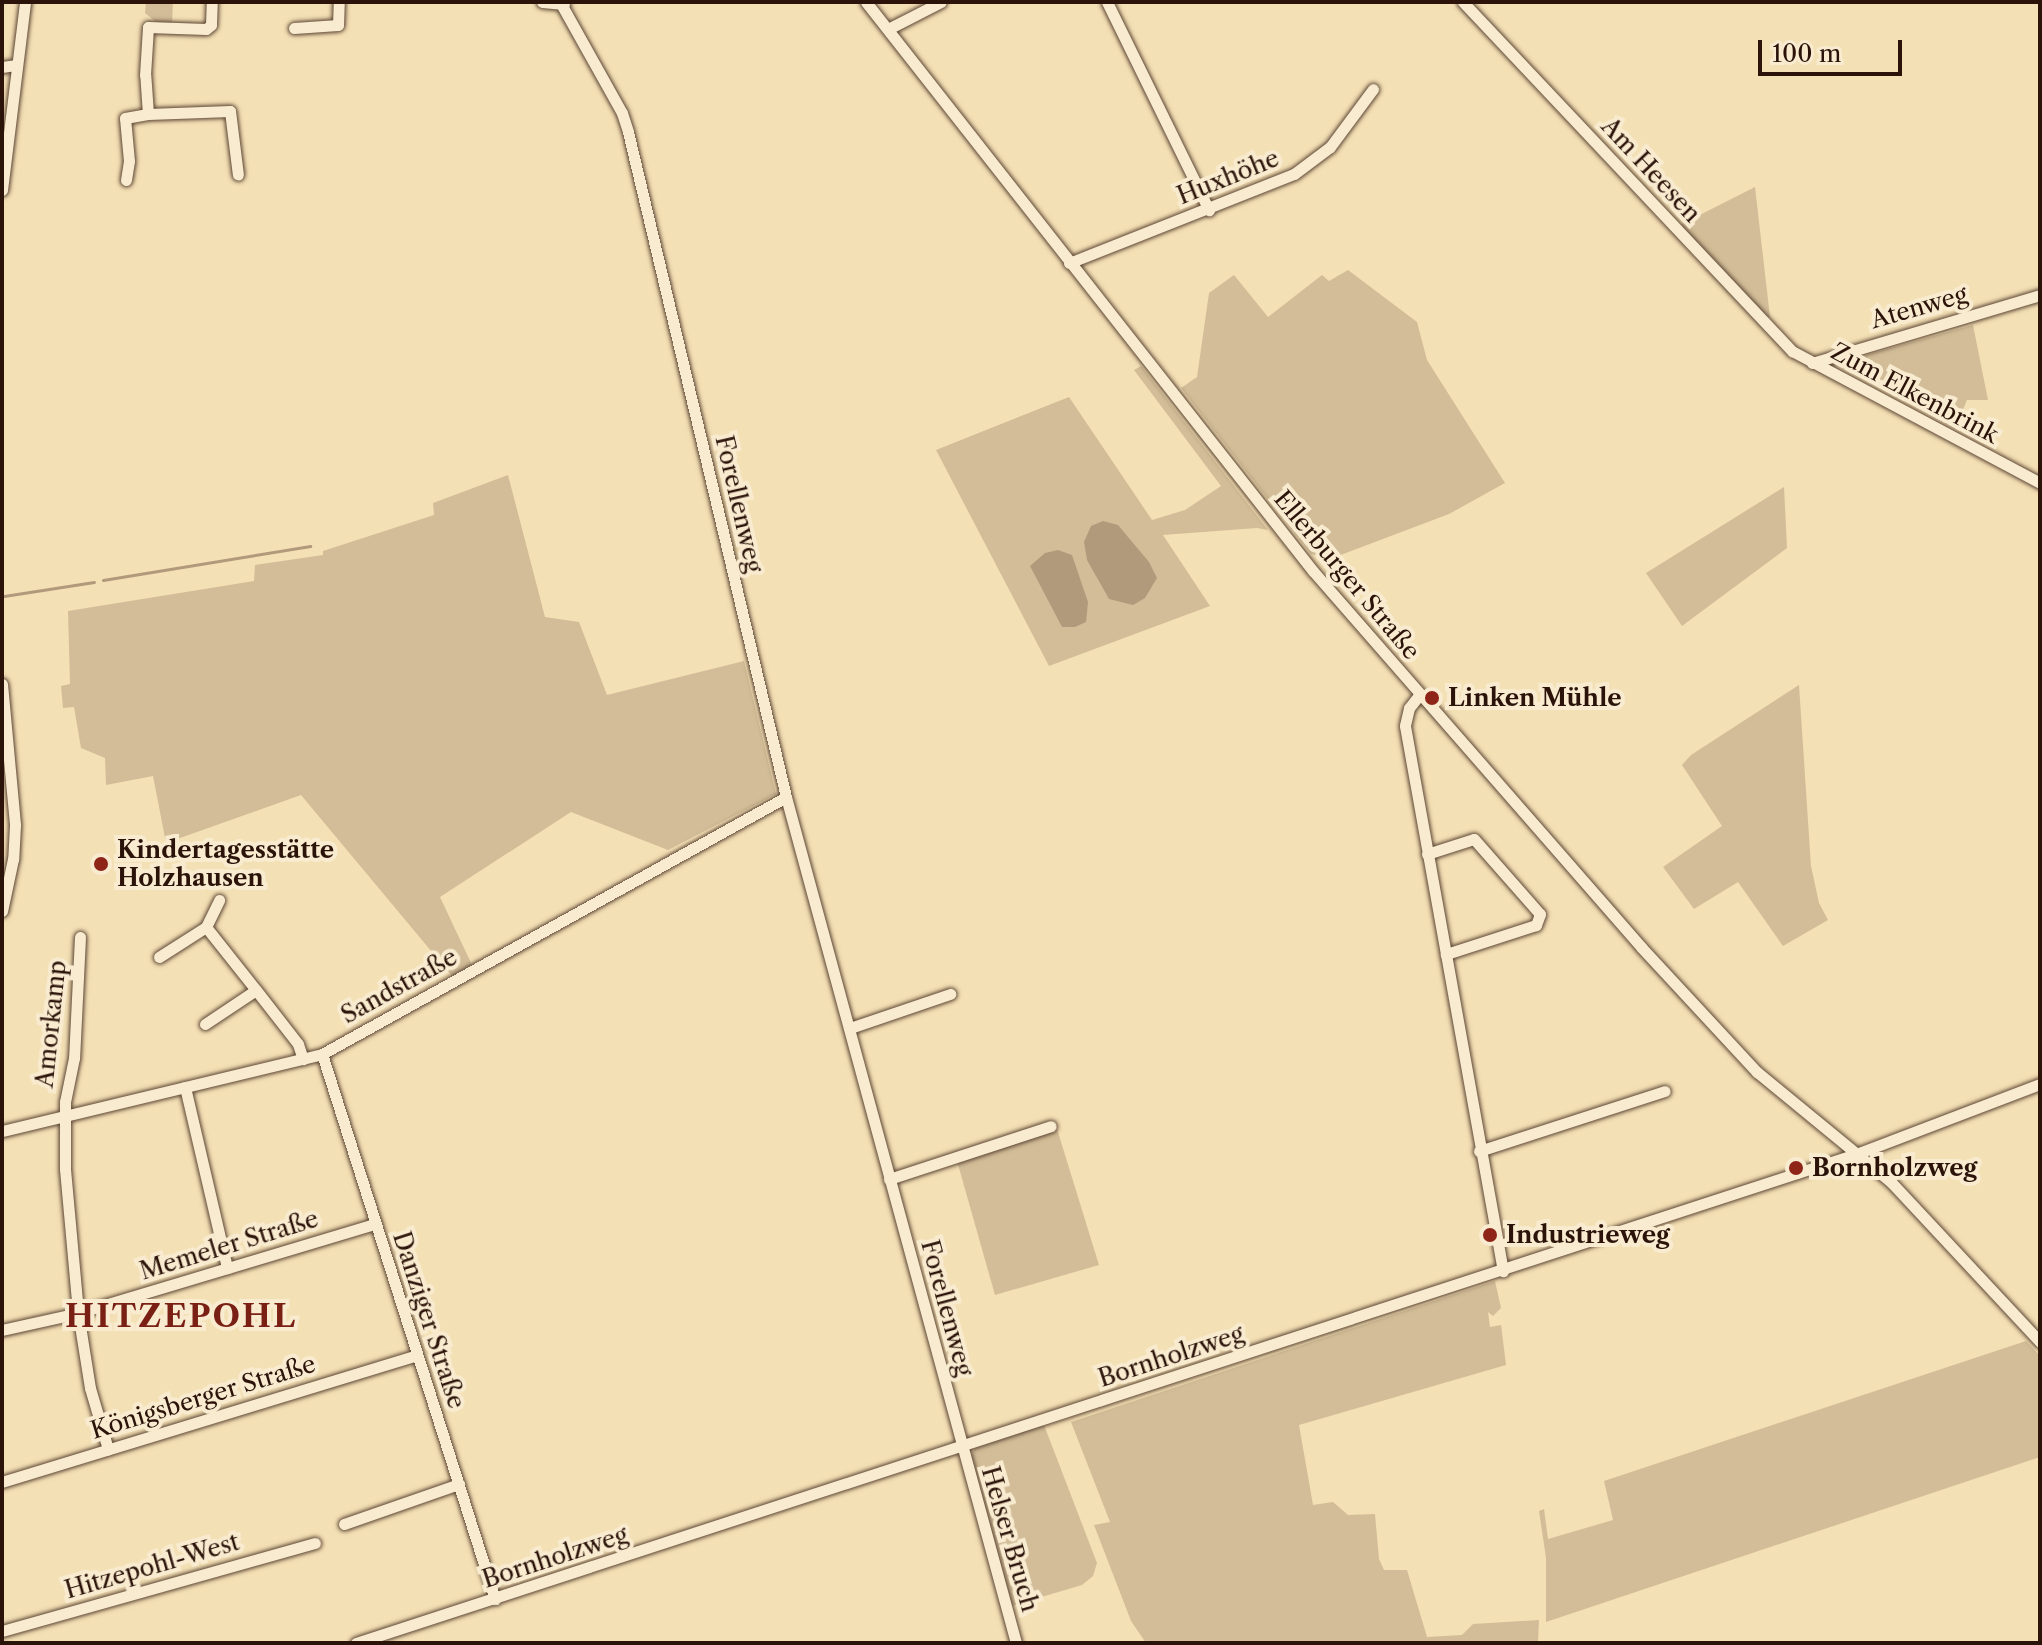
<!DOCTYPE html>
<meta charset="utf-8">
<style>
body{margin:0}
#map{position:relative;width:2042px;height:1645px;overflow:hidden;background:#f4e0b5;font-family:"Libre Caslon Text",serif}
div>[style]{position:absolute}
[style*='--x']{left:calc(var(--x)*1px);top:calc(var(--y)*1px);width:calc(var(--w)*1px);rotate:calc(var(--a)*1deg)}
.green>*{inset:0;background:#d2bd98}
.water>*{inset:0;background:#b09a7b}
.stream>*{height:3px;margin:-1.5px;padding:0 1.5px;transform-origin:1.5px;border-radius:1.5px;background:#b09a7b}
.roads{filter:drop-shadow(0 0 2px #5d4635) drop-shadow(0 0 2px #5d4635)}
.minor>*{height:11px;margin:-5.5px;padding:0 5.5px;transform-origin:5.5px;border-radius:5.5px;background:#f8ebcf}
.dots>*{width:22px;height:22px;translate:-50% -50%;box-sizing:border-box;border:4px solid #f8ebcf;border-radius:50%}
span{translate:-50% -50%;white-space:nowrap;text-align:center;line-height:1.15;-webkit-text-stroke:8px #f8ebcf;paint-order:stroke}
.street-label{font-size:24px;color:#2b130a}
.poi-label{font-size:24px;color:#2b130a;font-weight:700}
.left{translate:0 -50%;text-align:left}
.district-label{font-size:32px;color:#7a1f14;font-weight:700;letter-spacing:2px}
.frame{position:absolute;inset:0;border:4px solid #2b130a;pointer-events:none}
.scale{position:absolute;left:1758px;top:40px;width:144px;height:36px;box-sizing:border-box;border:4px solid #2b130a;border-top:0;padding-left:10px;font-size:24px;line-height:28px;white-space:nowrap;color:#2b130a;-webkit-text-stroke:6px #f8ebcf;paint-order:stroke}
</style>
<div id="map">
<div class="green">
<div style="clip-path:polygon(146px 2px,173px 2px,172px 24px,160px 25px,145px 13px)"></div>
<div style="clip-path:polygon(1755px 187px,1770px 317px,1765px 317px,1678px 226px)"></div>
<div style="clip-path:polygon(1348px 270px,1417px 322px,1427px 360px,1505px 483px,1449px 514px,1330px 559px,1311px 554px,1181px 388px,1197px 377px,1209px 293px,1234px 275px,1268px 317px,1322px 275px,1329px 281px)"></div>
<div style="clip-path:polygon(1973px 325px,1988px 400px,1967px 400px,1955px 429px,1838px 366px,1838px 363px)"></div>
<div style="clip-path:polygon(1141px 366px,1268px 530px,1257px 528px,1163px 535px,1210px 606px,1049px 666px,936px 450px,1069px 397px,1152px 520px,1185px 510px,1221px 486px,1134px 370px)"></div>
<div style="clip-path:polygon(508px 475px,545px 617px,579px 622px,607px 695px,744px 661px,776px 794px,668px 850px,571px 812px,440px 897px,472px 965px,452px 976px,301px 795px,166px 843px,153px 776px,106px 785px,105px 758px,81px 748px,74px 707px,63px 708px,61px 686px,70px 684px,68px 611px,254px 581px,255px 565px,323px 555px,323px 551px,434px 515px,433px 503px)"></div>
<div style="clip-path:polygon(1784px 487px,1787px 548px,1682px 626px,1646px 573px)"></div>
<div style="clip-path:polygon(1799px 685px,1811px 866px,1819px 903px,1828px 920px,1783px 946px,1738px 882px,1694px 909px,1663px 867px,1722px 826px,1682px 765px,1691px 755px)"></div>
<div style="clip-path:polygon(1053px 1128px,1057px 1129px,1099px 1265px,995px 1295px,957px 1161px)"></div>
<div style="clip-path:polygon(1495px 1281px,1501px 1308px,1493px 1316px,1488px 1312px,1490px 1327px,1501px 1325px,1506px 1365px,1299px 1425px,1313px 1505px,1333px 1502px,1348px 1515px,1375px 1514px,1379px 1559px,1384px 1570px,1407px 1570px,1427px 1637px,1462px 1635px,1473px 1624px,1539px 1620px,1538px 1643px,1146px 1643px,1131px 1621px,1094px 1525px,1110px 1522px,1071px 1422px)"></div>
<div style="clip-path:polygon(2026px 1341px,2040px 1356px,2040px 1457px,1546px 1622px,1546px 1558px,1539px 1511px,1544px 1509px,1548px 1539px,1613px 1520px,1604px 1481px)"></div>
<div style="clip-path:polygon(1044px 1425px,1097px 1563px,1093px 1576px,1082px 1585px,1011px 1606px,971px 1456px,975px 1448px)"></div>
</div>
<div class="water">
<div style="clip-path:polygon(1103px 521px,1118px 525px,1149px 562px,1157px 578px,1145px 598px,1133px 605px,1109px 599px,1087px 560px,1084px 542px,1091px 526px)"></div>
<div style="clip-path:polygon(1058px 550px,1072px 555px,1088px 602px,1086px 622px,1075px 627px,1062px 627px,1030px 566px,1045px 553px)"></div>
</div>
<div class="stream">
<div style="--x:103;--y:580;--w:210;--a:-9.3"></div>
<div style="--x:4;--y:596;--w:91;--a:-8.8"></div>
</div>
<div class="roads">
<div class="minor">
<div style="--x:542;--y:2;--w:22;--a:5"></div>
<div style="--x:560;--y:2;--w:127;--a:60.8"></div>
<div style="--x:622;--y:113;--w:20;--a:72"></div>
<div style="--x:628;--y:132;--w:684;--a:76.63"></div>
<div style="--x:786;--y:797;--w:877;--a:74.79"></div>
<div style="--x:866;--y:2;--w:724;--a:51.85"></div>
<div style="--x:1313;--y:571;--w:500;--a:48.89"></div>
<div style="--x:1642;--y:948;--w:169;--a:47.2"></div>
<div style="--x:1757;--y:1072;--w:173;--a:39.4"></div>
<div style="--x:1891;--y:1182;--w:219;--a:47"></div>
<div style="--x:1107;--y:2;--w:232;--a:63.9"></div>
<div style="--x:1463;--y:2;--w:480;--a:46.7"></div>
<div style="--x:1792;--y:351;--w:281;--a:28"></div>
<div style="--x:294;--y:28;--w:44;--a:-3.9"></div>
<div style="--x:338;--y:25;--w:23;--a:-88"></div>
<div style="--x:888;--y:29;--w:59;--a:-27"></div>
<div style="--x:2;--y:67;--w:15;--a:-8"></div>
<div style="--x:148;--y:114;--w:39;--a:-94"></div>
<div style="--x:145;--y:75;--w:48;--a:-86.4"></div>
<div style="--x:148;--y:27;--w:58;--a:2"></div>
<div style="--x:206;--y:29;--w:6;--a:-39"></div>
<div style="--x:211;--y:25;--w:23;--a:-88"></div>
<div style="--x:126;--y:180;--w:19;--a:-81"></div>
<div style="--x:129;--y:161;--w:43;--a:-95.3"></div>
<div style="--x:125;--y:118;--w:23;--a:-10"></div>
<div style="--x:148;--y:114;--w:82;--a:-2.1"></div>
<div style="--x:230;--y:111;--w:64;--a:82.9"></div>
<div style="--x:2;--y:190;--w:189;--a:-83"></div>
<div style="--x:1069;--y:263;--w:242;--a:-21.6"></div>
<div style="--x:1294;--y:174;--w:45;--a:-36.9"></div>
<div style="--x:1330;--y:147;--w:72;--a:-53.4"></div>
<div style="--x:1812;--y:363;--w:238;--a:-16.6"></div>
<div style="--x:2;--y:684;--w:142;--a:84.7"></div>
<div style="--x:15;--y:825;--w:34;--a:93"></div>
<div style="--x:13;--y:859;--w:53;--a:101.9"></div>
<div style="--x:1420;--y:694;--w:18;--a:128"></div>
<div style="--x:1409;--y:708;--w:18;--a:103"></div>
<div style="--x:1405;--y:726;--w:554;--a:79.81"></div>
<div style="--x:1427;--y:854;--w:49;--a:-17.7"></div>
<div style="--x:1474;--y:839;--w:100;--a:48.7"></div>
<div style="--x:1540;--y:914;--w:12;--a:110"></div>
<div style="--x:1536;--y:925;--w:95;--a:162.1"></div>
<div style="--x:206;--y:927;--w:30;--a:-64"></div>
<div style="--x:80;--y:937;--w:121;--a:92.8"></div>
<div style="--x:74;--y:1058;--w:45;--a:101.6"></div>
<div style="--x:65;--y:1102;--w:67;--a:90"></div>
<div style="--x:65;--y:1169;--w:145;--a:84.8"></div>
<div style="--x:78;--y:1313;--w:76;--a:80.9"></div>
<div style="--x:90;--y:1388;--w:64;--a:73.6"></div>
<div style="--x:159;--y:957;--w:56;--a:-32.6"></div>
<div style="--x:206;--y:927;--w:80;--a:51.6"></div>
<div style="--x:205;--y:1024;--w:61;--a:-33.7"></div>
<div style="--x:256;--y:990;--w:68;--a:52.1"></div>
<div style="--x:298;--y:1044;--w:16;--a:72"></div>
<div style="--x:850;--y:1028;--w:106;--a:-18.8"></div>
<div style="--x:322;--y:1054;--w:572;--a:72.39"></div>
<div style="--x:185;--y:1087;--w:186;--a:76.9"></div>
<div style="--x:2;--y:1131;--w:329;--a:-13.5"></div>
<div style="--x:322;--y:1054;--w:530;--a:-28.98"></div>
<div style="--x:1479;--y:1151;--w:195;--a:-17.9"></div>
<div style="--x:889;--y:1179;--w:170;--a:-18.1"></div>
<div style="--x:2;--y:1330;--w:78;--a:-12.6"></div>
<div style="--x:78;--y:1313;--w:310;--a:-16.7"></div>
<div style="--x:2;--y:1482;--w:434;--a:-17"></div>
<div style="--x:344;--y:1524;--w:122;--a:-19.2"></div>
<div style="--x:2;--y:1631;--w:325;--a:-15.7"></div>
<div style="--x:356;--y:1643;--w:1581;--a:-18.06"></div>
<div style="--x:1859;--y:1153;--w:194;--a:-20.9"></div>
</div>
</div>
<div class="dots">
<div style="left:1432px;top:698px;background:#8f2418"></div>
<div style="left:101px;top:864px;background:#8f2418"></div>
<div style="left:1796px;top:1168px;background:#8f2418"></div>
<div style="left:1490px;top:1235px;background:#8f2418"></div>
</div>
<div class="street-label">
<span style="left:1651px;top:170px;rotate:47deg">Am Heesen</span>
<span style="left:1228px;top:177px;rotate:-22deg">Huxhöhe</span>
<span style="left:1919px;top:307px;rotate:-16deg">Atenweg</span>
<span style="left:1915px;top:393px;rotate:28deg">Zum Elkenbrink</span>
<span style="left:739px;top:504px;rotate:77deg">Forellenweg</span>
<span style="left:1347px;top:575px;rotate:50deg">Ellerburger Straße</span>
<span style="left:399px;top:986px;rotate:-29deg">Sandstraße</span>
<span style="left:51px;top:1024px;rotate:-84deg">Amorkamp</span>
<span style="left:229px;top:1245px;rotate:-17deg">Memeler Straße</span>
<span style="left:947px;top:1308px;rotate:75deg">Forellenweg</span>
<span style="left:429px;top:1320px;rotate:72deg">Danziger Straße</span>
<span style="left:1171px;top:1356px;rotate:-18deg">Bornholzweg</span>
<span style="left:203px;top:1397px;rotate:-17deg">Königsberger Straße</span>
<span style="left:1010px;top:1539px;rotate:74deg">Helser Bruch</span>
<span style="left:555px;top:1557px;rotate:-18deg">Bornholzweg</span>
<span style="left:152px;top:1566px;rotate:-16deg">Hitzepohl-West</span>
</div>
<div class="poi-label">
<span class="left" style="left:1448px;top:698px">Linken Mühle</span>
<span class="left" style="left:117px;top:864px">Kindertagesstätte<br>Holzhausen</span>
<span class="left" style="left:1812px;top:1168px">Bornholzweg</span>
<span class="left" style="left:1506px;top:1235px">Industrieweg</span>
</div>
<div class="district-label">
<span style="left:181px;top:1316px">HITZEPOHL</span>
</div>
<div class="frame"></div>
<div class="scale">100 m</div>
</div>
